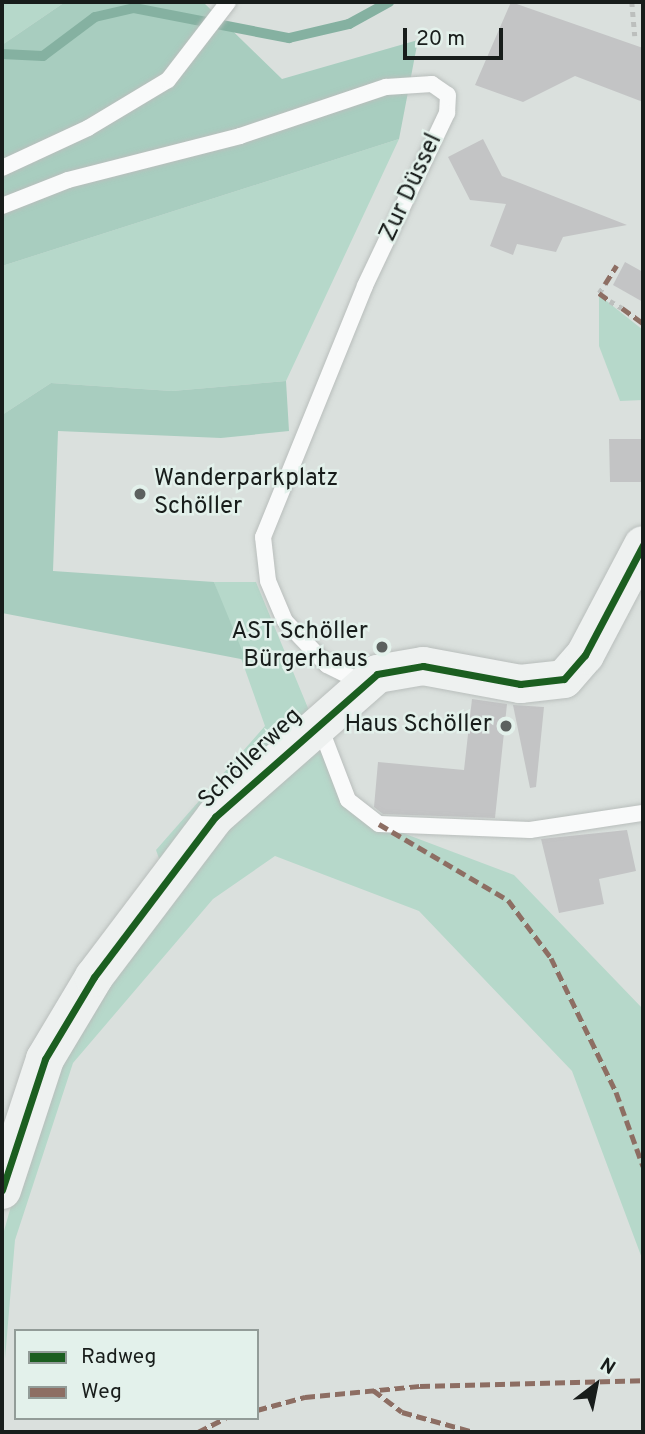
<!DOCTYPE html>
<meta charset="utf-8">
<style>
body{margin:0}
#map{position:relative;width:645px;height:1434px;overflow:hidden;background:#dae0dd;font-family:Overpass,sans-serif}
div>[style]{position:absolute}
[style*='--x']{left:calc(var(--x)*1px);top:calc(var(--y)*1px);width:calc(var(--w)*1px);rotate:calc(var(--a)*1deg)}
.green>*{inset:0;background:#b6d8ca}
.forest>*{inset:0;background:#a8cdbf}
.stream>*{height:10px;margin:-5px;padding:0 5px;transform-origin:5px;border-radius:5px;background:#85b1a1}
.building>*{inset:0;background:#c3c4c5}
.path>*{height:4.5px;margin-top:-2.25px;transform-origin:0;background:repeating-linear-gradient(90deg,#bcbfbd 0 5px,transparent 0 10px)}
.roads{filter:drop-shadow(0 0 2px #b9bebc) drop-shadow(0 0 2px #b9bebc)}
.lane>*{height:16px;margin:-8px;padding:0 8px;transform-origin:8px;border-radius:8px;background:#f9fafa}
.secondary>*{height:38px;margin:-19px;padding:0 19px;transform-origin:19px;border-radius:19px;background:#eef1f0}
.quiet>*{height:5px;margin-top:-2.5px;transform-origin:0;background:repeating-linear-gradient(90deg,#8d6e63 0 10px,transparent 0 15px)}
.cycleway>*{height:7px;margin:-3.5px;padding:0 3.5px;transform-origin:3.5px;border-radius:3.5px;background:#1b5e20}
.dots>*{width:19px;height:19px;translate:-50% -50%;box-sizing:border-box;border:4px solid #e3f1eb;border-radius:50%}
span{translate:-50% -50%;white-space:nowrap;text-align:center;line-height:1.15;-webkit-text-stroke:5px #e3f1eb;paint-order:stroke}
.street-label{font-size:24px;color:#181d1b}
.poi-label{font-size:24px;color:#181d1b}
.left{translate:0 -50%;text-align:left}
.right{translate:-100% -50%;text-align:right}
.frame{position:absolute;inset:0;border:4px solid #181d1b;pointer-events:none}
.legend{position:absolute;left:14px;top:1329px;width:245px;height:91px;box-sizing:border-box;background:#e3f1eb;border:2px solid #929c98;margin:0;padding:9px 12px;list-style:none;font-size:21px;color:#181d1b}
.legend li{display:flex;align-items:center;gap:14px;height:35px}
.legend b{width:35px;border:2px solid #929c98}
.north{position:absolute;left:561px;top:1350px;width:70px;height:70px;-webkit-text-stroke:5px #e3f1eb;paint-order:stroke;rotate:32deg;font-size:19px;font-weight:700;line-height:28px;text-align:center;color:#181d1b}
.north::after{content:'';display:block;margin:auto;width:24px;height:32px;background:#181d1b;clip-path:polygon(50% 0,100% 100%,50% 72%,0 100%)}
.scale{position:absolute;left:403px;top:28px;width:100px;height:32px;box-sizing:border-box;border:4px solid #181d1b;border-top:0;padding-left:9px;font-size:21px;line-height:24px;white-space:nowrap;color:#181d1b;-webkit-text-stroke:5px #e3f1eb;paint-order:stroke}
</style>
<div id="map">
<div class="green">
<div style="clip-path:polygon(2px 2px,65px 2px,2px 45px)"></div>
<div style="clip-path:polygon(399px 139px,286px 381px,172px 391px,51px 383px,2px 415px,2px 266px)"></div>
<div style="clip-path:polygon(599px 295px,643px 330px,643px 400px,620px 401px,599px 346px)"></div>
<div style="clip-path:polygon(214px 582px,256px 582px,336px 776px,379px 824px,514px 875px,643px 1009px,643px 1261px,572px 1071px,419px 911px,275px 856px,213px 899px,73px 1063px,15px 1240px,5px 1359px,2px 1238px,35px 1121px,161px 864px,156px 850px,265px 726px)"></div>
</div>
<div class="forest">
<div style="clip-path:polygon(65px 2px,203px 2px,282px 79px,418px 40px,399px 139px,2px 266px,2px 45px)"></div>
<div style="clip-path:polygon(286px 381px,289px 431px,221px 438px,58px 431px,53px 571px,214px 582px,246px 660px,2px 613px,2px 415px,51px 383px,172px 391px)"></div>
</div>
<div class="stream">
<div style="--x:2;--y:54;--w:41;--a:2.8"></div>
<div style="--x:43;--y:56;--w:65;--a:-36.9"></div>
<div style="--x:95;--y:17;--w:40;--a:-13"></div>
<div style="--x:134;--y:8;--w:158;--a:11"></div>
<div style="--x:289;--y:38;--w:62;--a:-13.1"></div>
<div style="--x:349;--y:24;--w:46;--a:-28.8"></div>
</div>
<div class="building">
<div style="clip-path:polygon(511px 2px,643px 48px,643px 102px,575px 76px,523px 102px,475px 85px)"></div>
<div style="clip-path:polygon(483px 139px,502px 176px,627px 225px,563px 237px,556px 252px,517px 244px,513px 255px,490px 246px,506px 204px,470px 200px,448px 157px)"></div>
<div style="clip-path:polygon(625px 262px,643px 272px,643px 302px,613px 285px)"></div>
<div style="clip-path:polygon(609px 439px,643px 439px,643px 482px,610px 482px)"></div>
<div style="clip-path:polygon(472px 699px,507px 704px,495px 818px,383px 814px,374px 807px,378px 762px,464px 770px)"></div>
<div style="clip-path:polygon(513px 705px,544px 707px,536px 787px,530px 788px)"></div>
<div style="clip-path:polygon(627px 830px,636px 871px,599px 879px,604px 904px,559px 913px,541px 839px)"></div>
</div>
<div class="path">
<div style="--x:632;--y:2;--w:34;--a:85"></div>
<div style="--x:599;--y:293;--w:11;--a:-56"></div>
<div style="--x:610;--y:301;--w:14;--a:30"></div>
</div>
<div class="roads">
<div class="lane">
<div style="--x:2;--y:168;--w:95;--a:-24.9"></div>
<div style="--x:88;--y:128;--w:93;--a:-31"></div>
<div style="--x:168;--y:80;--w:98;--a:-52.4"></div>
<div style="--x:2;--y:206;--w:71;--a:-21.5"></div>
<div style="--x:68;--y:180;--w:178;--a:-14.3"></div>
<div style="--x:240;--y:136;--w:154;--a:-18.6"></div>
<div style="--x:386;--y:87;--w:46;--a:-3.7"></div>
<div style="--x:432;--y:84;--w:19;--a:35"></div>
<div style="--x:448;--y:95;--w:18;--a:93"></div>
<div style="--x:447;--y:113;--w:191;--a:115.4"></div>
<div style="--x:365;--y:286;--w:271;--a:112.1"></div>
<div style="--x:263;--y:537;--w:44;--a:83.5"></div>
<div style="--x:268;--y:581;--w:43;--a:67"></div>
<div style="--x:285;--y:621;--w:61;--a:46.3"></div>
<div style="--x:327;--y:665;--w:40;--a:26.6"></div>
<div style="--x:320;--y:727;--w:78;--a:69"></div>
<div style="--x:348;--y:800;--w:39;--a:38"></div>
<div style="--x:379;--y:824;--w:151;--a:2.3"></div>
<div style="--x:530;--y:830;--w:114;--a:-8.6"></div>
</div>
<div class="secondary">
<div style="--x:2;--y:1190;--w:138;--a:-71.8"></div>
<div style="--x:45;--y:1059;--w:96;--a:-59.1"></div>
<div style="--x:94;--y:977;--w:201;--a:-52.9"></div>
<div style="--x:215;--y:817;--w:216;--a:-41.4"></div>
<div style="--x:377;--y:674;--w:47;--a:-9.9"></div>
<div style="--x:423;--y:666;--w:99;--a:10.5"></div>
<div style="--x:520;--y:684;--w:44;--a:-6.5"></div>
<div style="--x:564;--y:679;--w:32;--a:-49"></div>
<div style="--x:585;--y:655;--w:124;--a:-62.2"></div>
</div>
</div>
<div class="quiet">
<div style="--x:605;--y:284;--w:22;--a:-58"></div>
<div style="--x:599;--y:293;--w:14;--a:36"></div>
<div style="--x:622;--y:308;--w:26;--a:36"></div>
<div style="--x:379;--y:824;--w:150;--a:30.5"></div>
<div style="--x:508;--y:900;--w:72;--a:53.4"></div>
<div style="--x:551;--y:958;--w:149;--a:64.1"></div>
<div style="--x:616;--y:1092;--w:79;--a:70"></div>
<div style="--x:373;--y:1390;--w:36;--a:37"></div>
<div style="--x:402;--y:1412;--w:75;--a:15.5"></div>
<div style="--x:257;--y:1410;--w:50;--a:-15.2"></div>
<div style="--x:305;--y:1397;--w:116;--a:-5.5"></div>
<div style="--x:420;--y:1386;--w:223;--a:-1.5"></div>
<div style="--x:198;--y:1432;--w:31;--a:-27"></div>
</div>
<div class="cycleway">
<div style="--x:2;--y:1190;--w:138;--a:-71.8"></div>
<div style="--x:45;--y:1059;--w:96;--a:-59.1"></div>
<div style="--x:94;--y:977;--w:201;--a:-52.9"></div>
<div style="--x:215;--y:817;--w:216;--a:-41.4"></div>
<div style="--x:377;--y:674;--w:47;--a:-9.9"></div>
<div style="--x:423;--y:666;--w:99;--a:10.5"></div>
<div style="--x:520;--y:684;--w:44;--a:-6.5"></div>
<div style="--x:564;--y:679;--w:32;--a:-49"></div>
<div style="--x:585;--y:655;--w:124;--a:-62.2"></div>
</div>
<div class="dots">
<div style="left:140px;top:494px;background:#5c615f"></div>
<div style="left:382px;top:647px;background:#5c615f"></div>
<div style="left:506px;top:726px;background:#5c615f"></div>
</div>
<div class="street-label">
<span style="left:412px;top:188px;rotate:-65deg">Zur Düssel</span>
<span style="left:251px;top:759px;rotate:-44deg">Schöllerweg</span>
</div>
<div class="poi-label">
<span class="left" style="left:154px;top:494px">Wanderparkplatz<br>Schöller</span>
<span class="right" style="left:368px;top:647px">AST Schöller<br>Bürgerhaus</span>
<span class="right" style="left:492px;top:726px">Haus Schöller</span>
</div>
<div class="frame"></div>
<ul class="legend">
<li><b style="height:9px;background:#1b5e20"></b>Radweg</li>
<li><b style="height:9px;background:#8d6e63"></b>Weg</li>
</ul>
<div class="north">N</div>
<div class="scale">20 m</div>
</div>
